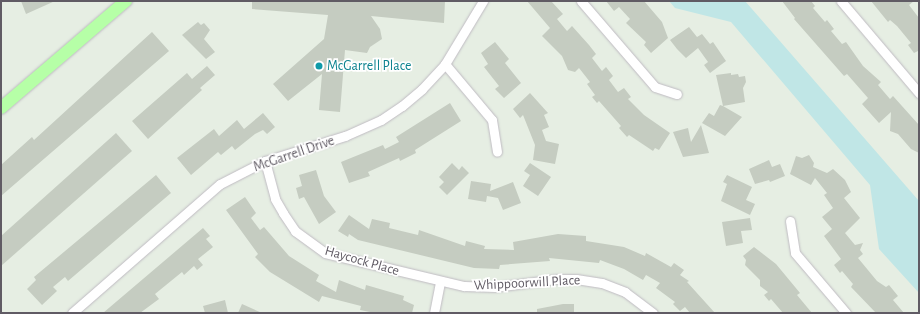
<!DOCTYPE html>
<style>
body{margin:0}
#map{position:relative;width:920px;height:314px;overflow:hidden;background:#e6eee3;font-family:"Alegreya Sans",sans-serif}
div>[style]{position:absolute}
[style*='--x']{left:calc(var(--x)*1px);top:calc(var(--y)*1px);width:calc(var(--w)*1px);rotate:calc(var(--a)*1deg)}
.green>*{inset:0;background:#c0e6e6}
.building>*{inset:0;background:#c5ccc1}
.roads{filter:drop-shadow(0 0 1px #bfbbc2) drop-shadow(0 0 1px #bfbbc2)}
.minor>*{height:9px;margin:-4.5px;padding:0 4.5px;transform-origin:4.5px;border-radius:4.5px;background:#fff}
.major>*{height:12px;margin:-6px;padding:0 6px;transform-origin:6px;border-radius:6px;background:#b6ffa7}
.dots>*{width:11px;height:11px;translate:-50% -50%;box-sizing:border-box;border:2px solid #fff;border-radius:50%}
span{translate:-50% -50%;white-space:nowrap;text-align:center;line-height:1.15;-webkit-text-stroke:3.5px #fff;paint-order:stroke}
.culture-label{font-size:14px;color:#0d838f}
.left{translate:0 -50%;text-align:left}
.street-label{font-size:14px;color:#605b64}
.frame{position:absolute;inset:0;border:2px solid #605b64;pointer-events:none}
</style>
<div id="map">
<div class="green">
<div style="clip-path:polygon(669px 1px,745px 1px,919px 201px,919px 293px,879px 249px,870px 185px,731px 22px,675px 8px)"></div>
</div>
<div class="building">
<div style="clip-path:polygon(21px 1px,55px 1px,26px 14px)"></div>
<div style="clip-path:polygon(252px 1px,445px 1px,444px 23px,371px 16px,380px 29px,382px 39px,370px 47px,367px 53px,345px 50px,340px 112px,319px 110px,322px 74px,288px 101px,273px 84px,324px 39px,328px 15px,252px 9px)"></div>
<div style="clip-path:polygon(527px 1px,551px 1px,563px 14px,557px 19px,567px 31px,572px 26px,589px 45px,596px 54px,592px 58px,602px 71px,606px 67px,613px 76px,609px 80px,618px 92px,624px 88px,631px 97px,628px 99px,644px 115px,670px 133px,659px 150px,655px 148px,653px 151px,629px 135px,627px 137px,619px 128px,621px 126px,599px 101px,597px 103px,592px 97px,595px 95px,587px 84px,590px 82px,579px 68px,575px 72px,568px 70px,562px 56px,542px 36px,550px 28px)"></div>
<div style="clip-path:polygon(606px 1px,644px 1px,662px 22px,668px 38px,651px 53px,644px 45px,646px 42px,626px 23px,630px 19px,619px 7px,614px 11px)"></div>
<div style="clip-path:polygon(782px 1px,811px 1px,815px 6px,813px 8px,825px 22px,827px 20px,834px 29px,831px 31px,842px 44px,846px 42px,863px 66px,881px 82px,878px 85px,890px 99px,893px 96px,919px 125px,919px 153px,911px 149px,898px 134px,890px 131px,891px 112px,879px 123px,862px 104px,868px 98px,847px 74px,844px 76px,794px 19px,795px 18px)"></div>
<div style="clip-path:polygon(871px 1px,914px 1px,909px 5px,919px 18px,919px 53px,918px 51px,914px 53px,908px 45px,911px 43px,897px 26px,890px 20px,888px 22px)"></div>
<div style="clip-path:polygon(198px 22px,201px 25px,204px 23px,210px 30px,204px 39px,215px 52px,206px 59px,182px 35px)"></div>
<div style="clip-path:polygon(689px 27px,697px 37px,702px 34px,710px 44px,713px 42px,726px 61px,710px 73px,704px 65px,708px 62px,698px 48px,686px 58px,677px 49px,670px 40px)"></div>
<div style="clip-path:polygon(152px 32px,169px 51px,1px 196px,1px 165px,32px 137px,34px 140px)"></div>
<div style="clip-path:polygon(495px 42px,509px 59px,505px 63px,521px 83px,504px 98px,495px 89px,499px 86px,484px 67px,488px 64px,481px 53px)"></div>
<div style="clip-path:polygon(207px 66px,215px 75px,200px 88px,202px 90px,148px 139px,132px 121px,187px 73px,192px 79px)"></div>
<div style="clip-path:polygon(731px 73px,731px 75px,738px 74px,739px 77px,745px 76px,746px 82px,743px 88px,745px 102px,723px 106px,742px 117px,725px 136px,702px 123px,709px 113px,714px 116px,720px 105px,723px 106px,716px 75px)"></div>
<div style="clip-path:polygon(530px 93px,548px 113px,544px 115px,549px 127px,542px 130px,546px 141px,559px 144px,555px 164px,533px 160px,535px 145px,523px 115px,520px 118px,513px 109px)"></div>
<div style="clip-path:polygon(450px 103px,461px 121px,415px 150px,416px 153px,400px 161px,399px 158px,368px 172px,370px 176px,349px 183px,341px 162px,383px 145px,385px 149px,399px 142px,396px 137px)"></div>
<div style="clip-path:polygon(263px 113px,275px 127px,267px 134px,263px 130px,255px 134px,235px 150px,232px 146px,221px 155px,218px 152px,191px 175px,177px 158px,214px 129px,219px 136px,237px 120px,244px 129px)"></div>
<div style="clip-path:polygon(701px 125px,709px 153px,683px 157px,673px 132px,688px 128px,691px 142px)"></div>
<div style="clip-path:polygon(116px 133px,132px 151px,1px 266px,1px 236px)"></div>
<div style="clip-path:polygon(809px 155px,814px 163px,813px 167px,827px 173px,833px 169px,845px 180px,851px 192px,844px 198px,860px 218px,845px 233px,855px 245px,863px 243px,860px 250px,863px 254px,858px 258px,877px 281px,886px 287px,889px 285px,898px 296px,893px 300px,904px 313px,876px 313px,851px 287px,853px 284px,842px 271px,840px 273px,834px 265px,841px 259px,824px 236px,832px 229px,822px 217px,833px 208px,824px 195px,827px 193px,815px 178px,811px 185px,790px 174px,796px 156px,802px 158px)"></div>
<div style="clip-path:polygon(769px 160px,772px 167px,780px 164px,785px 176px,770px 182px,769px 180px,755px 184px,749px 169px)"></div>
<div style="clip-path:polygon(452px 163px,459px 170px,462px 166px,469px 173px,447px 195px,439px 187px,444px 182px,439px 177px)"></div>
<div style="clip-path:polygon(530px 163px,551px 177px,538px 196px,523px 186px,530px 175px,524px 171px)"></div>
<div style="clip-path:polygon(316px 170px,324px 196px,336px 212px,319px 224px,304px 197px,299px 199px,296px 188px,302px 186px,299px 175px)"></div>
<div style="clip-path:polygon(156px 175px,171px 193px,68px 281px,65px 277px,53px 287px,57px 291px,42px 305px,27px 289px,36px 280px,34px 277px)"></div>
<div style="clip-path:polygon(727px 175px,752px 187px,746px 200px,755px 204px,750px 215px,721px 201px,727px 184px,723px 182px)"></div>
<div style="clip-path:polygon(471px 181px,491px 184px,490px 191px,513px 182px,521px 203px,503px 210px,498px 198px,487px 196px,486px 202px,468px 199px)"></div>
<div style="clip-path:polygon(245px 197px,256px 213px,251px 218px,260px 230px,264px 227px,289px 256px,319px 275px,316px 281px,336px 292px,339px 280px,365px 290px,366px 285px,404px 296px,403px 300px,414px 305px,412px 313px,375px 313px,360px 310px,361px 306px,322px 296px,319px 302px,270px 272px,255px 257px,258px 254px,226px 210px)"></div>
<div style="clip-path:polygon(349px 215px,369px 229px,372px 219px,390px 223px,389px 228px,418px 235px,419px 230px,465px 246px,466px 241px,485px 246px,484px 249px,514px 250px,513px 242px,558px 234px,586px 236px,586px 241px,624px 247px,645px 256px,646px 253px,671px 267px,674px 263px,684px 270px,680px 275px,689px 281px,687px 282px,715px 313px,690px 313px,685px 307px,680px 311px,673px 304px,675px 302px,656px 288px,660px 283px,646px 275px,643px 280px,624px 269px,600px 260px,599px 263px,549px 258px,550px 261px,500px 265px,499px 269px,474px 268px,358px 240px,349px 234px,348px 237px,338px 231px)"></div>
<div style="clip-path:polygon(750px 218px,752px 230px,741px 231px,743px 243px,726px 246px,722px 222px)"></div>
<div style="clip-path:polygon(203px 228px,210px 236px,206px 239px,213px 247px,198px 259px,203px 265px,197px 270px,194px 266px,184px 275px,182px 272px,155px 294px,159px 299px,140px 313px,103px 313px)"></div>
<div style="clip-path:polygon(754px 247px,776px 264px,800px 293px,797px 295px,812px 313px,783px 313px,771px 299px,769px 301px,764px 295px,768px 292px,760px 286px,760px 280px,745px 265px,746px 260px,743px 256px)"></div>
<div style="clip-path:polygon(225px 300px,228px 313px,205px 313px,203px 306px)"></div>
<div style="clip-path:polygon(242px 304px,262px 313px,238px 313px)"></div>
<div style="clip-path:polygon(563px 304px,574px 304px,574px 313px,537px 313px,537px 309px)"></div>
</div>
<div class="roads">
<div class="minor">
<div style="--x:581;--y:1;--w:113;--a:49.3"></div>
<div style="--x:655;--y:87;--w:23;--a:18"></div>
<div style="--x:841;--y:1;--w:121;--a:49.7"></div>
<div style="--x:445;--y:64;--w:73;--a:50"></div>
<div style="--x:492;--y:120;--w:32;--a:81"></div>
<div style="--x:265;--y:161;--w:39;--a:75"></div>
<div style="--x:275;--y:199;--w:16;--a:60"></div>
<div style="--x:283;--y:213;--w:22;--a:56"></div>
<div style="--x:295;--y:231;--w:37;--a:36"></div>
<div style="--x:325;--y:253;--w:143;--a:13.4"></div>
<div style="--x:464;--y:286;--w:31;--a:2"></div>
<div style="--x:495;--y:287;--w:63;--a:-7.4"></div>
<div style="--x:557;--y:279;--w:19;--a:0"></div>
<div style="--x:576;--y:279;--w:26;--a:9"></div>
<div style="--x:602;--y:283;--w:25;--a:21"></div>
<div style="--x:625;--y:292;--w:35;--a:37"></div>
<div style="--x:790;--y:221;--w:32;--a:81"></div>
<div style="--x:795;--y:253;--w:79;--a:49.6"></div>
<div style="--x:72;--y:313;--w:196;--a:-41.1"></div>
<div style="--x:220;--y:184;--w:51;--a:-27.1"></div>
<div style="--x:265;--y:161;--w:84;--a:-17.4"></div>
<div style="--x:345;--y:136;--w:39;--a:-24"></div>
<div style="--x:381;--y:120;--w:25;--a:-34"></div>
<div style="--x:402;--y:106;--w:26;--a:-40"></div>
<div style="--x:422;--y:89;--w:34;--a:-47"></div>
<div style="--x:445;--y:64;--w:74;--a:-58.9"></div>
<div style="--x:434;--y:313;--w:32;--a:-79"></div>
</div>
<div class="major">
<div style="--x:1;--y:108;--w:165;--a:-40.6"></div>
</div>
</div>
<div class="dots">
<div style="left:319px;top:66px;background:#0f9aa8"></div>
</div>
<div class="culture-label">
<span class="left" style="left:327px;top:66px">McGarrell Place</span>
</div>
<div class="street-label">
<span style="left:294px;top:154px;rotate:-19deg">McGarrell Drive</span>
<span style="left:362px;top:261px;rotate:16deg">Haycock Place</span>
<span style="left:527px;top:283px;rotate:-3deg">Whippoorwill Place</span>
</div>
<div class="frame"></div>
</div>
